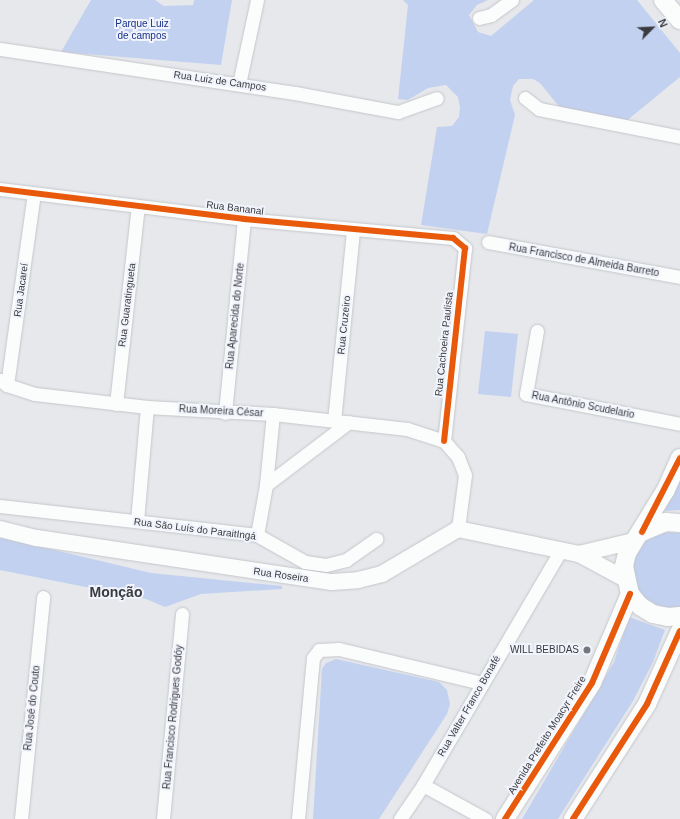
<!DOCTYPE html>
<meta charset="utf-8">
<style>
body{margin:0}
#map{position:relative;width:680px;height:819px;overflow:hidden;background:#e6e8ec;font-family:Arial,sans-serif}
div>[style]{position:absolute}
[style*='--x']{left:calc(var(--x)*1px);top:calc(var(--y)*1px);width:calc(var(--w)*1px);rotate:calc(var(--a)*1deg)}
.green>*{inset:0;background:#c3d1f0}
.roads{filter:drop-shadow(0 0 1px #c5c6ca) drop-shadow(0 0 1px #c5c6ca)}
.minor>*{height:13px;margin:-6.5px;padding:0 6.5px;transform-origin:6.5px;border-radius:6.5px;background:#fbfcfc}
.tertiary>*{height:16px;margin:-8px;padding:0 8px;transform-origin:8px;border-radius:8px;background:#fbfcfc}
.secondary>*{height:18px;margin:-9px;padding:0 9px;transform-origin:9px;border-radius:9px;background:#fbfcfc}
.cycleway>*{height:6px;margin:-3px;padding:0 3px;transform-origin:3px;border-radius:3px;background:#e8590c}
.dots>*{width:11px;height:11px;translate:-50% -50%;box-sizing:border-box;border:2px solid #f1f4fc;border-radius:50%}
span{translate:-50% -50%;white-space:nowrap;text-align:center;line-height:1.15;-webkit-text-stroke:4px #f1f4fc;paint-order:stroke}
.park-label{font-size:10px;color:#193289}
.street-label{font-size:10px;color:#3a3b3e}
.poi-label{font-size:10px;color:#3a3b3e}
.right{translate:-100% -50%;text-align:right}
.district-label{font-size:14px;color:#3a3b3e;font-weight:700}
.north{position:absolute;left:632px;top:8px;width:40px;height:40px;-webkit-text-stroke:3px #f1f4fc;paint-order:stroke;rotate:66deg;font-size:11px;font-weight:700;line-height:16px;text-align:center;color:#3a3b3e}
.north::after{content:'';display:block;margin:auto;width:14px;height:18px;background:#3a3b3e;clip-path:polygon(50% 0,100% 100%,50% 72%,0 100%)}
</style>
<div id="map">
<div class="green">
<div style="clip-path:polygon(91px 0,155px 0,164px 6px,193px 5px,194px 0,232px 0,221px 65px,61px 52px)"></div>
<div style="clip-path:polygon(403px 0,488px 0,477px 5px,469px 15px,478px 32px,491px 36px,534px 0,637px 0,680px 53px,680px 77px,625px 122px,561px 109px,540px 83px,533px 79px,519px 79px,513px 86px,510px 100px,515px 115px,487px 234px,421px 225px,437px 127px,452px 126px,459px 117px,460px 108px,458px 97px,446px 85px,428px 88px,408px 100px,398px 99px,408px 5px)"></div>
<div style="clip-path:polygon(485px 331px,518px 334px,511px 397px,478px 394px)"></div>
<div style="clip-path:polygon(680px 480px,680px 510px,664px 511px)"></div>
<div style="clip-path:polygon(671px 532px,680px 533px,680px 610px,657px 609px,637px 591px,632px 564px,637px 551px,646px 541px,658px 534px)"></div>
<div style="clip-path:polygon(0 537px,151px 573px,282px 586px,282px 589px,201px 594px,165px 607px,146px 599px,0 570px)"></div>
<div style="clip-path:polygon(629px 617px,665px 630px,653px 662px,633px 701px,558px 819px,522px 819px,614px 662px)"></div>
<div style="clip-path:polygon(336px 659px,439px 682px,447px 690px,450px 704px,447px 714px,379px 819px,313px 819px,322px 669px,326px 663px)"></div>
</div>
<div class="roads">
<div class="minor">
<div style="--x:479;--y:18;--w:12;--a:-14"></div>
<div style="--x:491;--y:15;--w:26;--a:-36"></div>
<div style="--x:0;--y:49;--w:298;--a:8.5"></div>
<div style="--x:295;--y:93;--w:105;--a:10.5"></div>
<div style="--x:398;--y:112;--w:41;--a:-19.7"></div>
<div style="--x:239;--y:84;--w:86;--a:-77.9"></div>
<div style="--x:525;--y:98;--w:18;--a:38"></div>
<div style="--x:539;--y:109;--w:144;--a:11.2"></div>
<div style="--x:0;--y:189;--w:246;--a:7"></div>
<div style="--x:244;--y:219;--w:210;--a:5.2"></div>
<div style="--x:453;--y:238;--w:16;--a:40"></div>
<div style="--x:465;--y:248;--w:194;--a:96.2"></div>
<div style="--x:488;--y:242;--w:195;--a:10.3"></div>
<div style="--x:537;--y:331;--w:64;--a:99.9"></div>
<div style="--x:526;--y:394;--w:157;--a:11"></div>
<div style="--x:0;--y:380;--w:9;--a:36"></div>
<div style="--x:7;--y:385;--w:29;--a:18"></div>
<div style="--x:35;--y:394;--w:113;--a:6.6"></div>
<div style="--x:147;--y:407;--w:126;--a:3.2"></div>
<div style="--x:273;--y:414;--w:135;--a:6.4"></div>
<div style="--x:407;--y:429;--w:39;--a:18"></div>
<div style="--x:7;--y:385;--w:193;--a:-82"></div>
<div style="--x:116;--y:404;--w:199;--a:-83.7"></div>
<div style="--x:225;--y:413;--w:195;--a:-84.4"></div>
<div style="--x:334;--y:421;--w:192;--a:-84.3"></div>
<div style="--x:444;--y:441;--w:21;--a:49"></div>
<div style="--x:458;--y:457;--w:19;--a:69"></div>
<div style="--x:465;--y:475;--w:54;--a:97.4"></div>
<div style="--x:266;--y:485;--w:104;--a:-37.2"></div>
<div style="--x:0;--y:506;--w:259;--a:6.4"></div>
<div style="--x:257;--y:535;--w:55;--a:29.4"></div>
<div style="--x:305;--y:562;--w:21;--a:8"></div>
<div style="--x:326;--y:565;--w:21;--a:-14"></div>
<div style="--x:346;--y:560;--w:37;--a:-35"></div>
<div style="--x:137;--y:521;--w:114;--a:-85"></div>
<div style="--x:257;--y:535;--w:51;--a:-79.8"></div>
<div style="--x:266;--y:485;--w:71;--a:-84.4"></div>
<div style="--x:423;--y:785;--w:71;--a:28.7"></div>
<div style="--x:21;--y:819;--w:223;--a:-84.3"></div>
<div style="--x:163;--y:819;--w:206;--a:-84.7"></div>
<div style="--x:298;--y:819;--w:151;--a:-84.7"></div>
<div style="--x:312;--y:669;--w:11;--a:-85"></div>
<div style="--x:313;--y:658;--w:10;--a:-53"></div>
<div style="--x:319;--y:650;--w:20;--a:-3"></div>
<div style="--x:339;--y:649;--w:147;--a:13.4"></div>
<div style="--x:400;--y:819;--w:41;--a:-55.9"></div>
<div style="--x:423;--y:785;--w:273;--a:-59.6"></div>
</div>
<div class="tertiary">
<div style="--x:0;--y:529;--w:38;--a:14"></div>
<div style="--x:37;--y:538;--w:298;--a:8.5"></div>
<div style="--x:332;--y:582;--w:26;--a:-4"></div>
<div style="--x:358;--y:580;--w:25;--a:-14"></div>
<div style="--x:382;--y:574;--w:88;--a:-30.6"></div>
<div style="--x:458;--y:529;--w:124;--a:11.7"></div>
<div style="--x:579;--y:554;--w:52;--a:28.5"></div>
<div style="--x:579;--y:554;--w:56;--a:-13.5"></div>
</div>
<div class="secondary">
<div style="--x:663;--y:0;--w:26;--a:50"></div>
<div style="--x:680;--y:458;--w:36;--a:114"></div>
<div style="--x:665;--y:491;--w:73;--a:121.5"></div>
<div style="--x:627;--y:553;--w:13;--a:103"></div>
<div style="--x:624;--y:566;--w:29;--a:78"></div>
<div style="--x:630;--y:594;--w:16;--a:50"></div>
<div style="--x:640;--y:606;--w:15;--a:32"></div>
<div style="--x:653;--y:614;--w:15;--a:11"></div>
<div style="--x:668;--y:617;--w:12;--a:-5"></div>
<div style="--x:642;--y:532;--w:26;--a:-23"></div>
<div style="--x:666;--y:522;--w:14;--a:4"></div>
<div style="--x:505;--y:819;--w:161;--a:-57.4"></div>
<div style="--x:592;--y:683;--w:97;--a:-66.9"></div>
<div style="--x:573;--y:819;--w:137;--a:-57.2"></div>
<div style="--x:647;--y:704;--w:80;--a:-65.7"></div>
</div>
</div>
<div class="cycleway">
<div style="--x:0;--y:189;--w:246;--a:7"></div>
<div style="--x:244;--y:219;--w:210;--a:5.2"></div>
<div style="--x:453;--y:238;--w:16;--a:40"></div>
<div style="--x:465;--y:248;--w:194;--a:96.2"></div>
<div style="--x:642;--y:532;--w:83;--a:-62.8"></div>
<div style="--x:505;--y:819;--w:161;--a:-57.4"></div>
<div style="--x:592;--y:683;--w:97;--a:-66.9"></div>
<div style="--x:573;--y:819;--w:137;--a:-57.2"></div>
<div style="--x:647;--y:704;--w:80;--a:-65.7"></div>
</div>
<div class="dots">
<div style="left:587px;top:650px;background:#76787b"></div>
</div>
<div class="park-label">
<span style="left:142px;top:29px">Parque Luiz<br>de campos</span>
</div>
<div class="street-label">
<span style="left:220px;top:81px;rotate:8deg">Rua Luiz de Campos</span>
<span style="left:235px;top:208px;rotate:7deg">Rua Bananal</span>
<span style="left:584px;top:260px;rotate:10deg">Rua Francisco de Almeida Barreto</span>
<span style="left:21px;top:290px;rotate:-82deg">Rua Jacareí</span>
<span style="left:127px;top:305px;rotate:-83deg">Rua Guaratingueta</span>
<span style="left:235px;top:316px;rotate:-84deg">Rua Aparecida do Norte</span>
<span style="left:344px;top:325px;rotate:-84deg">Rua Cruzeiro</span>
<span style="left:444px;top:344px;rotate:-84deg">Rua Cachoeira Paulista</span>
<span style="left:583px;top:405px;rotate:11deg">Rua Antônio Scudelario</span>
<span style="left:221px;top:411px;rotate:3deg">Rua Moreira César</span>
<span style="left:195px;top:529px;rotate:7deg">Rua São Luís do ParaitIngá</span>
<span style="left:281px;top:575px;rotate:8deg">Rua Roseira</span>
<span style="left:469px;top:706px;rotate:-60deg">Rua Valter Franco Bonafé</span>
<span style="left:32px;top:708px;rotate:-84deg">Rua José do Couto</span>
<span style="left:173px;top:717px;rotate:-85deg">Rua Francisco Rodrigues Godóy</span>
<span style="left:547px;top:735px;rotate:-58deg">Avenida Prefeito Moacyr Freire</span>
</div>
<div class="poi-label">
<span class="right" style="left:579px;top:650px">WILL BEBIDAS</span>
</div>
<div class="district-label">
<span style="left:116px;top:592px">Monção</span>
</div>
<div class="north">N</div>
</div>
